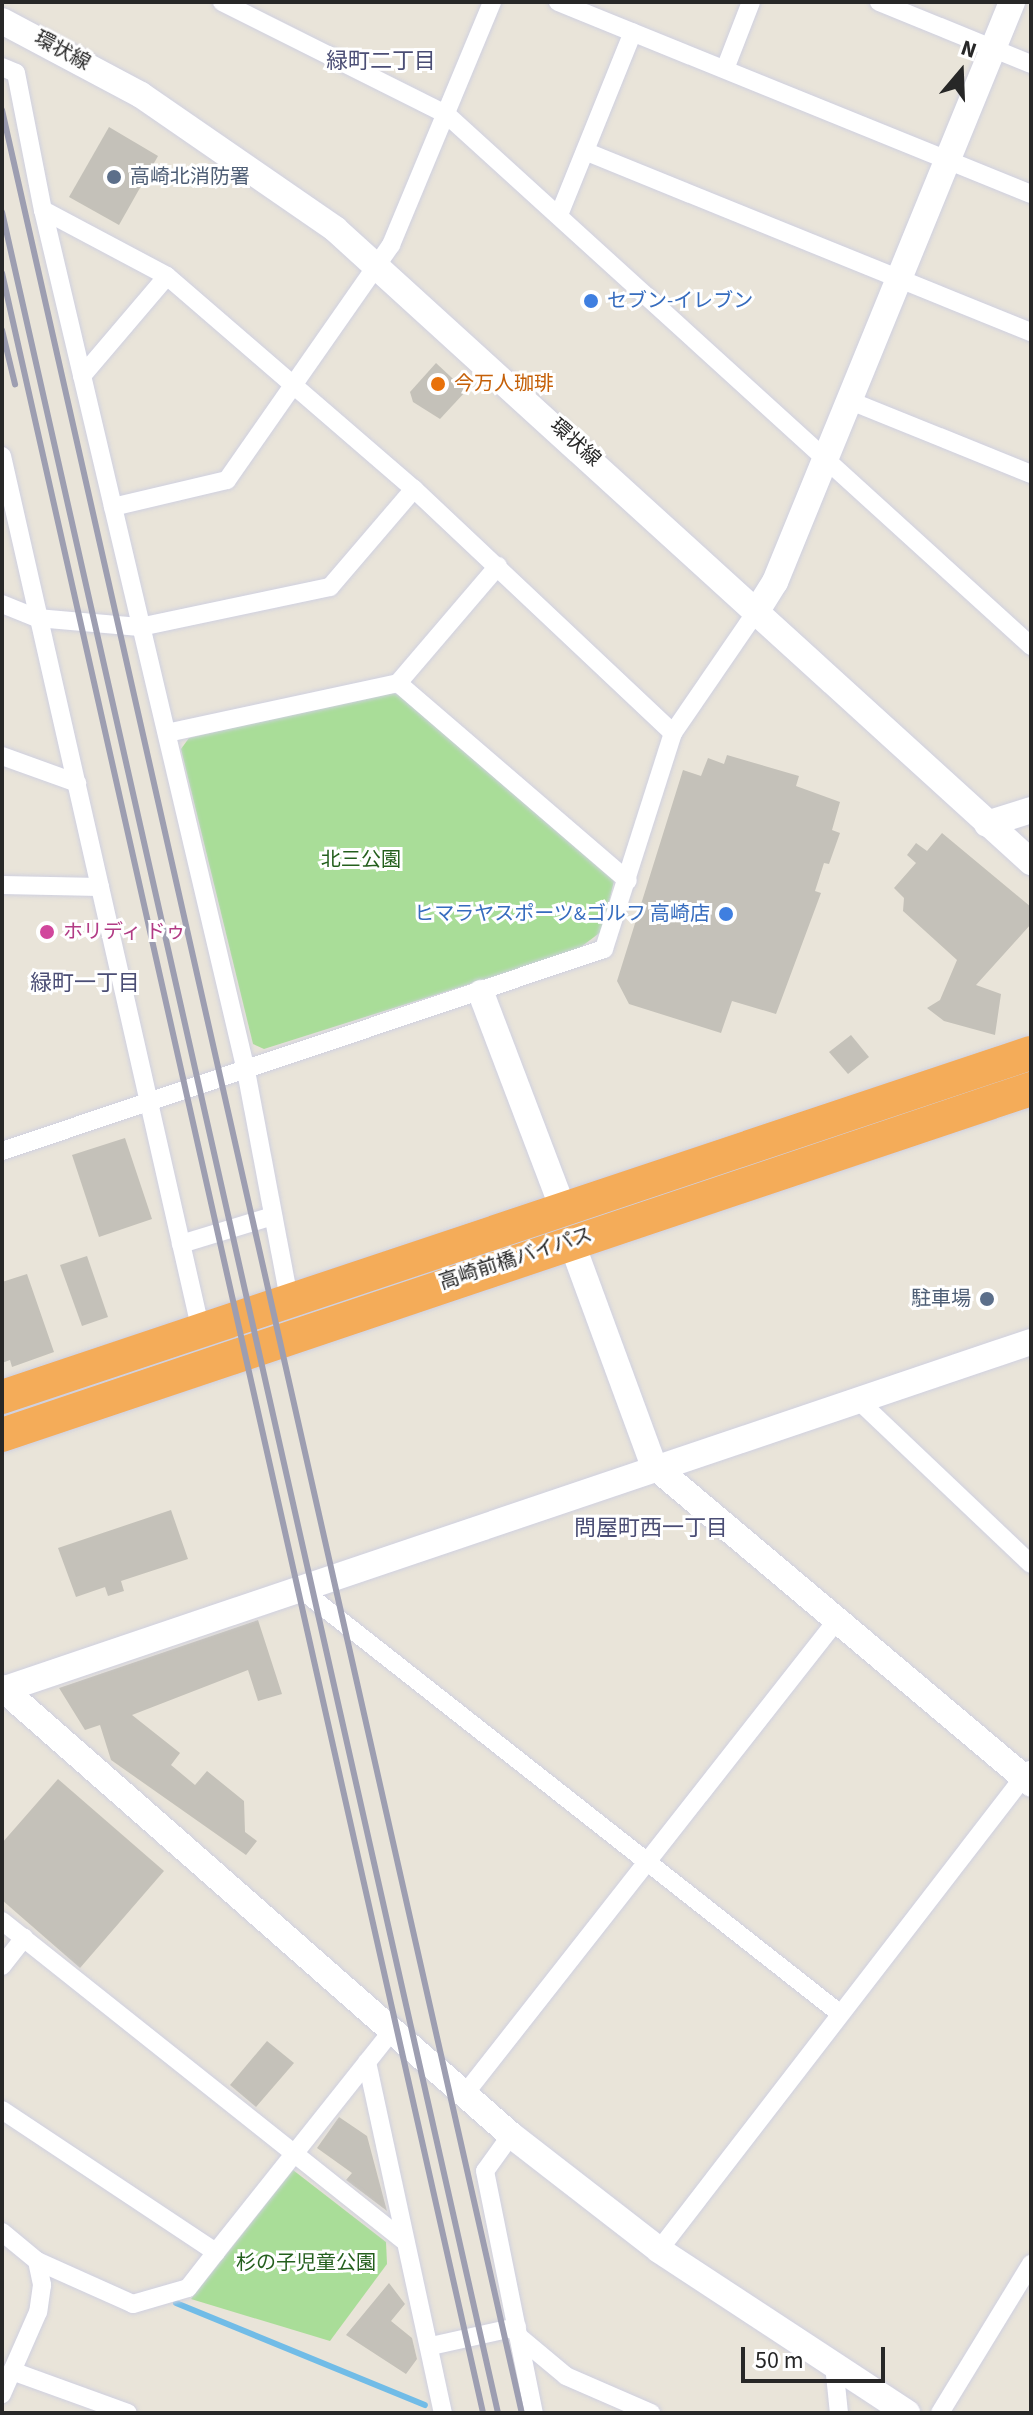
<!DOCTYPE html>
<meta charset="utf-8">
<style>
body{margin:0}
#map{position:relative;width:1033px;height:2415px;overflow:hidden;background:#e9e4d9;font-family:"Source Sans 3","Noto Sans JP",sans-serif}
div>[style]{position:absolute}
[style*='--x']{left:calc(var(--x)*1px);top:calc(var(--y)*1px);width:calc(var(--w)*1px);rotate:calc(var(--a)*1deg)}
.green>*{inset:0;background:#a9dd98}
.stream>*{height:6px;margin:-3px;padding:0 3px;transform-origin:3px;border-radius:3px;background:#71bce7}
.building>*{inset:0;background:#c4c1b9}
.roads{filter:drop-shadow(0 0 2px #cfd0e0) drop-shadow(0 0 2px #cfd0e0)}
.street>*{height:18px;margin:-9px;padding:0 9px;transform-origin:9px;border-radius:9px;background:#fff}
.secondary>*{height:26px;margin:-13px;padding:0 13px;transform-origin:13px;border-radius:13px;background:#fff}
.highway>*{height:34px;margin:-17px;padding:0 17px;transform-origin:17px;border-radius:17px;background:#f4ac59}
.rail>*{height:6px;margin:-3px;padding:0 3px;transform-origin:3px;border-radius:3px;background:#9d9eb1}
.dots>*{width:22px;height:22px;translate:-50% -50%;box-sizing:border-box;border:4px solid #fff;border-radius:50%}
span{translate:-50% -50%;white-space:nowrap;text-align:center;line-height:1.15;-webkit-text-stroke:6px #fff;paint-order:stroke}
.street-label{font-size:20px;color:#272727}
.service-label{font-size:20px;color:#4e5e75}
.left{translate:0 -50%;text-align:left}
.right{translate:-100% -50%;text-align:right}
.shop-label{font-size:20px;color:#366cbe}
.food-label{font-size:20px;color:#c56008}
.park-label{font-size:20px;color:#245f1d}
.hotel-label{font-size:20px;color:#b23c85}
.neighbourhood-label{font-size:22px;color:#4b4e75}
.frame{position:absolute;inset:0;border:4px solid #272727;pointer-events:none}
.north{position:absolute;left:921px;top:32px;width:80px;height:80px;-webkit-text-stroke:6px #fff;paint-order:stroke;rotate:19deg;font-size:22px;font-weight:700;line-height:32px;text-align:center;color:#272727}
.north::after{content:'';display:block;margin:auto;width:28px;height:36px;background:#272727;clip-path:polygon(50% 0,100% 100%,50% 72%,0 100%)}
.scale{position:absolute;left:741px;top:2347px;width:144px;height:36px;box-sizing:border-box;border:4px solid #272727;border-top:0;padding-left:10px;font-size:24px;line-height:28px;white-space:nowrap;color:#272727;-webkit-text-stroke:6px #fff;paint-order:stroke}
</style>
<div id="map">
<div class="green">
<div style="clip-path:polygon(387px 691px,399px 695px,614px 881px,602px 931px,577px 950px,264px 1049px,253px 1044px,181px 749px,189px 738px)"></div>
<div style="clip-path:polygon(293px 2170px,386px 2242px,387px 2264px,330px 2341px,191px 2299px)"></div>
</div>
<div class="stream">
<div style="--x:176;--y:2303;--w:269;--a:22.3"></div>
</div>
<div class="building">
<div style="clip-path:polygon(109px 127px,158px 156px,119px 225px,69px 197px)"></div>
<div style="clip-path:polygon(436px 363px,466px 391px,440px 419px,413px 402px,410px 392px)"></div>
<div style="clip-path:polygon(727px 755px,799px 776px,796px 786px,840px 802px,832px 830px,840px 833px,829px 864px,824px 863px,815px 891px,821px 893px,776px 1014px,732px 1001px,721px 1033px,629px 1004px,617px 981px,683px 770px,701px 776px,708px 758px,724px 764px)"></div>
<div style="clip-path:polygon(942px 833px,1031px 907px,1031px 924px,976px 985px,1001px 994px,995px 1035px,944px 1021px,927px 1008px,940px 1000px,957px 960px,903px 911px,904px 898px,894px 888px,916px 863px,907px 855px,916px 843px,927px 851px)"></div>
<div style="clip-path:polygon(851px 1035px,869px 1057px,848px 1074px,829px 1052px)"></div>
<div style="clip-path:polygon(125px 1138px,152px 1219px,99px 1237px,72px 1155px)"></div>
<div style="clip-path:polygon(87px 1256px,108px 1317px,82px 1326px,60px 1265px)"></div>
<div style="clip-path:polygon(27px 1274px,54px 1352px,12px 1367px,10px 1360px,2px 1363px,2px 1282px)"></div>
<div style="clip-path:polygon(171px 1510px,188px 1559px,121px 1581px,124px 1591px,108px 1596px,105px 1587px,76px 1597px,58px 1548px)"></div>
<div style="clip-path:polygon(258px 1620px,282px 1694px,258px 1701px,248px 1670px,132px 1715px,180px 1753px,171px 1765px,195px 1785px,207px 1771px,244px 1801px,245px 1832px,257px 1841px,246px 1855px,111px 1760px,100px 1725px,85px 1730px,59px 1688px)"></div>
<div style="clip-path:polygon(58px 1779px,164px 1871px,80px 1968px,2px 1900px,2px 1843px)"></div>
<div style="clip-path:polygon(267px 2041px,294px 2063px,256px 2107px,230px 2085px)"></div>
<div style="clip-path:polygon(339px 2117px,367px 2136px,387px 2211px,346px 2180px,352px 2173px,317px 2148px)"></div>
<div style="clip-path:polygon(389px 2283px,405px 2304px,391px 2321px,412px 2338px,417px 2359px,406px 2374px,346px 2335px)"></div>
</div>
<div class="roads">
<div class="street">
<div style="--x:222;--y:2;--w:250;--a:26.6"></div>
<div style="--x:446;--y:114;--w:791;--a:42.28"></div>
<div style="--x:558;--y:2;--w:510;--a:22.09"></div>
<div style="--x:879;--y:2;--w:164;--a:22.2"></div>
<div style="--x:2;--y:67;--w:15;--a:23"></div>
<div style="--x:16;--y:73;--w:140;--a:78.9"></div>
<div style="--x:43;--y:210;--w:885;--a:76.73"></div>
<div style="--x:246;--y:1071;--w:236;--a:79.3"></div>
<div style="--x:725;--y:69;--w:72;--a:-68.8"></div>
<div style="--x:587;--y:152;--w:479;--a:22.1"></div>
<div style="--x:43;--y:210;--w:140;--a:28"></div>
<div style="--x:167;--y:276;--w:326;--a:40.8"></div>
<div style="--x:414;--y:489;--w:356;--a:43.3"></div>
<div style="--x:559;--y:215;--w:197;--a:-68"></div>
<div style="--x:82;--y:376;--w:131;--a:-49.6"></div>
<div style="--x:848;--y:400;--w:197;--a:22"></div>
<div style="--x:2;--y:456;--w:893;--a:77.19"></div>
<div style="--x:113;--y:507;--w:117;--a:-13.3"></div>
<div style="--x:227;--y:480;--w:287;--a:-55.1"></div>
<div style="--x:391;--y:245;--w:263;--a:-67.4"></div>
<div style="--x:2;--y:604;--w:38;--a:22"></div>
<div style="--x:37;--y:618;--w:103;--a:5"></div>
<div style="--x:140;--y:627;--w:194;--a:-11.9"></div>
<div style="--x:330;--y:587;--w:129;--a:-49.4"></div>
<div style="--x:398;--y:683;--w:303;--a:40.7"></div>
<div style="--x:167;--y:733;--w:236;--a:-12.2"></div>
<div style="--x:398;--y:683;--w:154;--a:-49.5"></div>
<div style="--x:2;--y:756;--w:80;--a:19.8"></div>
<div style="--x:2;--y:885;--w:98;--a:1.2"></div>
<div style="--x:2;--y:1151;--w:635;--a:-18.55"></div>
<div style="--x:604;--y:949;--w:227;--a:-72.3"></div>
<div style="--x:673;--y:733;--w:150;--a:-55.6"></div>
<div style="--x:181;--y:1244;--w:96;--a:-16.9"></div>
<div style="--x:858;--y:1400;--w:238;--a:43.5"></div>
<div style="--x:303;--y:1591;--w:681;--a:38.2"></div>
<div style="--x:2;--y:1921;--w:512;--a:38.5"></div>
<div style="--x:2;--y:1966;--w:36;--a:-52"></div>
<div style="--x:367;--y:2062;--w:359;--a:77.8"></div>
<div style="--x:464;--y:2095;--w:604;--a:-51.86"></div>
<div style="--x:2;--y:2110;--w:257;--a:33.6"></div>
<div style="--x:216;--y:2252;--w:283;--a:-51.5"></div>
<div style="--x:511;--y:2135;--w:44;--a:125.8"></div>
<div style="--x:485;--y:2171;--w:247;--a:78.6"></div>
<div style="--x:2;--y:2232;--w:45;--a:39.6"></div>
<div style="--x:37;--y:2261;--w:25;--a:78"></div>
<div style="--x:42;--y:2285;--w:27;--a:98"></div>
<div style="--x:38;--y:2312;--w:90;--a:113.7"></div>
<div style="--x:659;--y:2250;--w:606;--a:-52.37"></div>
<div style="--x:37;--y:2261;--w:105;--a:24.1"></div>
<div style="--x:133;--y:2304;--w:57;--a:-16.2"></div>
<div style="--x:188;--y:2288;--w:46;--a:-52.1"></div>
<div style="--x:518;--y:2336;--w:62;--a:39.8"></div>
<div style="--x:566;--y:2376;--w:93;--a:23.5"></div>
<div style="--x:431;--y:2346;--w:88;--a:-12.5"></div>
<div style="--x:834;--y:2365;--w:48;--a:84.1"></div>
<div style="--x:12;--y:2371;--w:123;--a:19.9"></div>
<div style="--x:940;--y:2413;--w:175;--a:-58.6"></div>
</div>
<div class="secondary">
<div style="--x:2;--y:21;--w:157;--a:28"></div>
<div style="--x:141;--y:95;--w:236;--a:34.6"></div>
<div style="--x:335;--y:229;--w:941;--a:42.29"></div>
<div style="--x:758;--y:609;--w:32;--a:-58"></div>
<div style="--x:775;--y:582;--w:627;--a:-67.77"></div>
<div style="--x:987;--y:824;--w:46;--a:-17.7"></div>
<div style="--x:481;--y:993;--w:234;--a:69.2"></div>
<div style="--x:571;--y:1241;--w:240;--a:69.8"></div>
<div style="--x:654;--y:1466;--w:493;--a:40.1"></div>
<div style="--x:2;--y:1688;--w:677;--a:41.29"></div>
<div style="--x:511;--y:2135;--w:187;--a:37.8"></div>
<div style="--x:659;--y:2250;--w:297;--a:33.3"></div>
<div style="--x:2;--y:1690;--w:1086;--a:-18.69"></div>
</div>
<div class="highway">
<div style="--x:2;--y:1397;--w:1085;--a:-18.49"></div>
<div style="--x:2;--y:1435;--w:1086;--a:-18.59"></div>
</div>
</div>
<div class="rail">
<div style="--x:2;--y:110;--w:2361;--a:77.28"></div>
<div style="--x:2;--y:212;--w:2256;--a:77.3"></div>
<div style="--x:2;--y:273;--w:2193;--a:77.33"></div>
<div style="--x:2;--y:330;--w:56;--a:76.5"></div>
</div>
<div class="dots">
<div style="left:114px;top:177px;background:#5c6f8a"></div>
<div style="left:591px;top:301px;background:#3f7fe0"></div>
<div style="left:438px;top:384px;background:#e8710a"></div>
<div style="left:726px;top:914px;background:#3f7fe0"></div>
<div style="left:47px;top:932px;background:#d1479c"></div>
<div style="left:987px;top:1299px;background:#5c6f8a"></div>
</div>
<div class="street-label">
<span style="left:62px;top:51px;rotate:28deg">環状線</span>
<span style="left:575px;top:443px;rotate:42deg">環状線</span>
<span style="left:516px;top:1259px;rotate:-18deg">高崎前橋バイパス</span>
</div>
<div class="service-label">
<span class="left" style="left:130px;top:177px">高崎北消防署</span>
<span class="right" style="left:971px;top:1299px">駐車場</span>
</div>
<div class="shop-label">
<span class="left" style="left:607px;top:301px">セブン-イレブン</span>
<span class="right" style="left:710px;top:914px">ヒマラヤスポーツ&amp;ゴルフ 高崎店</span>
</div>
<div class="food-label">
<span class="left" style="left:454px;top:384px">今万人珈琲</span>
</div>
<div class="park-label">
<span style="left:361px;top:860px">北三公園</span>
<span style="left:306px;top:2263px">杉の子児童公園</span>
</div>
<div class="hotel-label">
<span class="left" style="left:63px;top:932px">ホリディ ドゥ</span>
</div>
<div class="neighbourhood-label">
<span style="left:381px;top:62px">緑町二丁目</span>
<span style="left:85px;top:984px">緑町一丁目</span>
<span style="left:651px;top:1529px">問屋町西一丁目</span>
</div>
<div class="frame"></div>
<div class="north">N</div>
<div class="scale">50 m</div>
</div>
